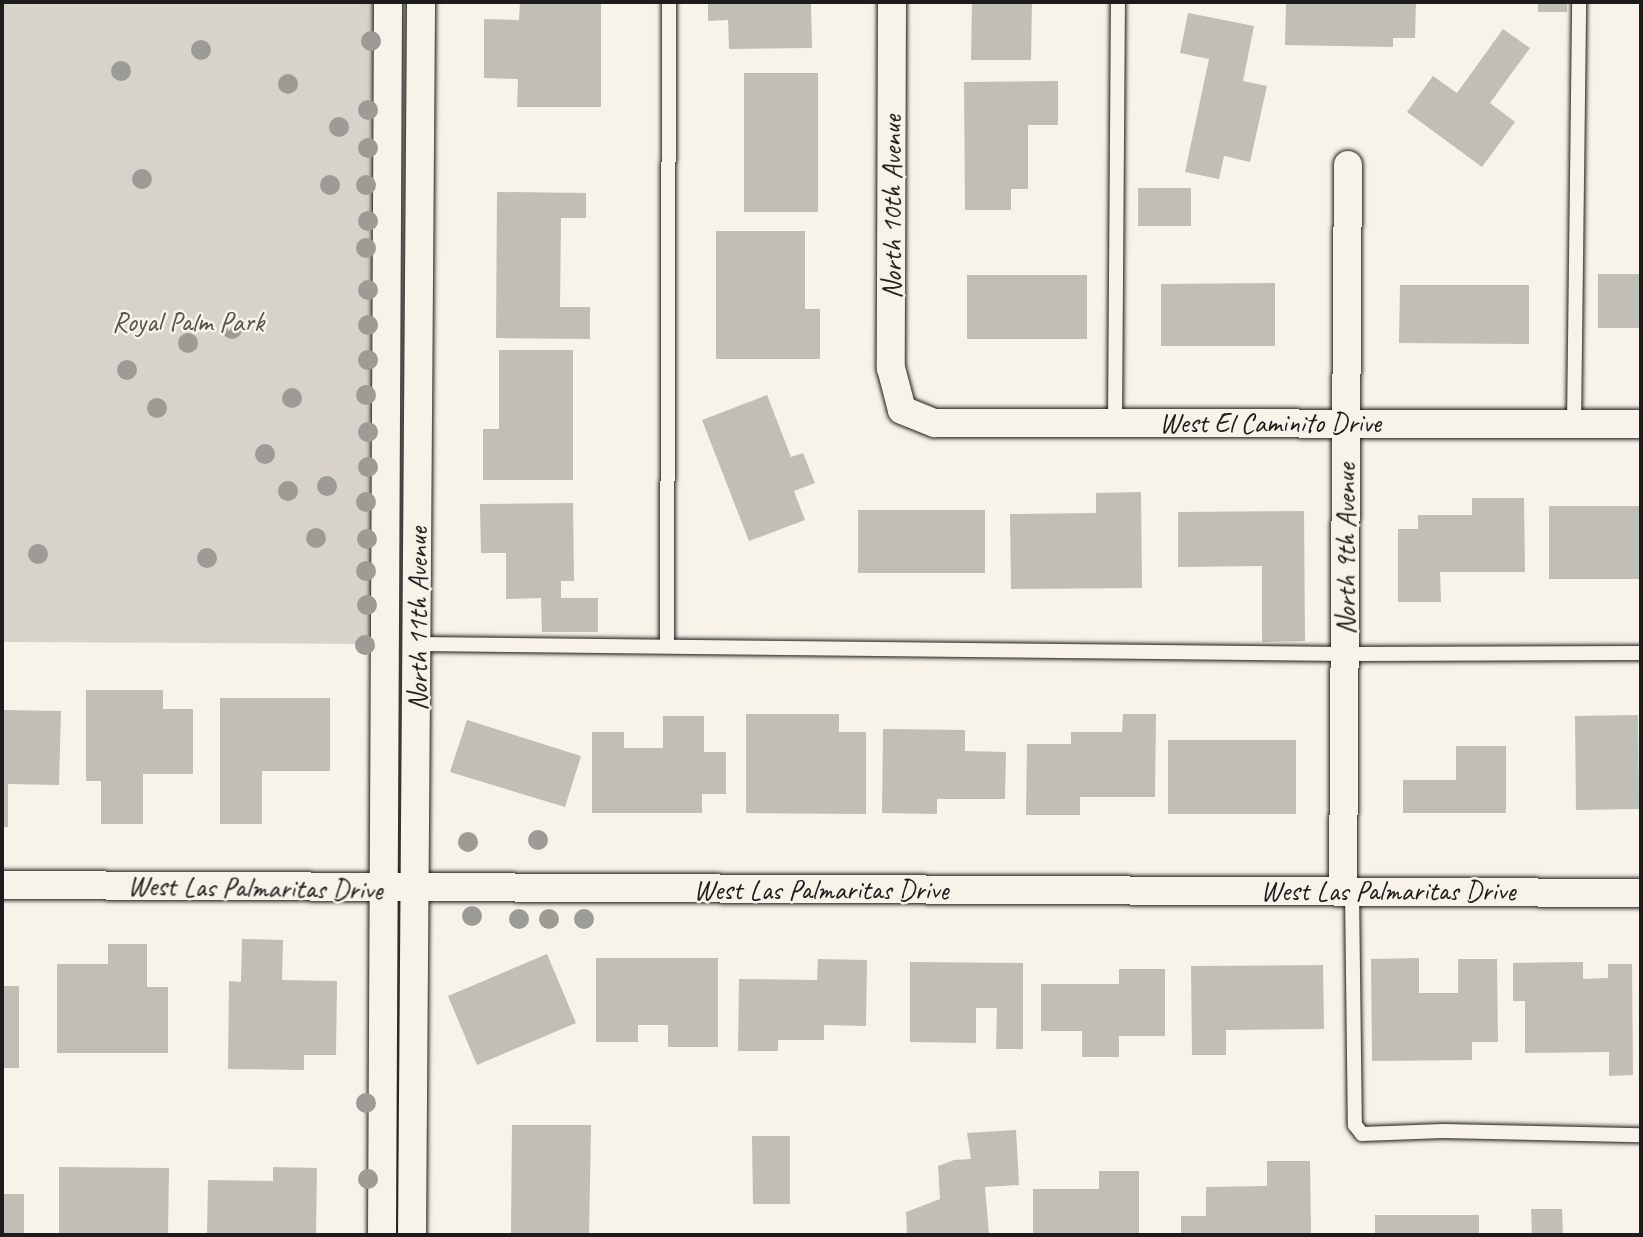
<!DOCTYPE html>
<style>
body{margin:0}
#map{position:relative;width:1643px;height:1237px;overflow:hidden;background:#f7f3e8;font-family:Caveat,sans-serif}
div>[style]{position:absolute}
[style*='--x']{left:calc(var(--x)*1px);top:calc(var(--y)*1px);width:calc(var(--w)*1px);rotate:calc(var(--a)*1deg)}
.green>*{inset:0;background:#d7d3cb}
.building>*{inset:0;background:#c0beb5}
.roads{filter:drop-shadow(0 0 2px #1c1c1c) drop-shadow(0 0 2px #1c1c1c)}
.service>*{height:14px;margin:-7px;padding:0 7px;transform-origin:7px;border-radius:7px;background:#f7f3e8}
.minor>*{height:28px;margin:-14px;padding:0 14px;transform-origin:14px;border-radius:14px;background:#f7f3e8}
.trees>*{width:20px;height:20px;margin:-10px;border-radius:50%;background:#9d9b95}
span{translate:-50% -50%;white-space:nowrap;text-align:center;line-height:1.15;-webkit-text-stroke:5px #f7f3e8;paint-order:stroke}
.street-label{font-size:28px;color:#1c1c1c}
.park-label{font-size:28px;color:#545351}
.frame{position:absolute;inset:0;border:4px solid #1c1c1c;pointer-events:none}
</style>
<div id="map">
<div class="green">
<div style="clip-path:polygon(2px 2px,376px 2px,373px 644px,2px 642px)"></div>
</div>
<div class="building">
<div style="clip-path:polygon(520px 2px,601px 2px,601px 107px,517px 107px,518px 79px,484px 78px,484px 19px,519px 20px)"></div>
<div style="clip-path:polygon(708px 2px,811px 2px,812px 48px,729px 49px,728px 20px,708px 21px)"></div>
<div style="clip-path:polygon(972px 2px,1032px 2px,1031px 60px,971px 60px)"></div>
<div style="clip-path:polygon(1286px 2px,1416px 2px,1415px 38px,1393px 38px,1393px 47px,1285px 45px)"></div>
<div style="clip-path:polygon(1538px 2px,1567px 2px,1567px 12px,1538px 12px)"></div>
<div style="clip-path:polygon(1188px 13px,1254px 26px,1243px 81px,1267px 86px,1250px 162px,1224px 156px,1219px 179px,1185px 172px,1209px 59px,1180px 53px)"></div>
<div style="clip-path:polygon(1503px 29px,1530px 48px,1490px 103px,1515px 122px,1482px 167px,1407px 112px,1433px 76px,1457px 93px)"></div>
<div style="clip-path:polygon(744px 73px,818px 73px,818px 212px,744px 212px)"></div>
<div style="clip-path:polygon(1058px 81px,1058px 125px,1028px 125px,1028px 189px,1011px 189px,1011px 210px,965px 210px,964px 82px)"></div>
<div style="clip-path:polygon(1138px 188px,1191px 188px,1191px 226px,1138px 226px)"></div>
<div style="clip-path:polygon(497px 192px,586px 193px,586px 218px,561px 218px,560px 307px,590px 307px,590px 339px,496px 338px)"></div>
<div style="clip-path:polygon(716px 231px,805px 231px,805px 309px,820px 309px,820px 359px,716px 359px)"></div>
<div style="clip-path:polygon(1598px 274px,1641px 274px,1641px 328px,1598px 328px)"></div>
<div style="clip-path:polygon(967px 275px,1087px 275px,1087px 339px,967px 339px)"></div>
<div style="clip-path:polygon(1275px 283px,1275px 346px,1161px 346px,1161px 284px)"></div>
<div style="clip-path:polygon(1400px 285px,1529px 285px,1529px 344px,1399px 343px)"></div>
<div style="clip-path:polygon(499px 350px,573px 350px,573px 480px,483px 480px,483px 429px,499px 429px)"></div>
<div style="clip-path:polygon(767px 395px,791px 457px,803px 453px,815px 483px,794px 491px,805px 520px,749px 541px,702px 420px)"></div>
<div style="clip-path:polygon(1141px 492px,1142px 588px,1011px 589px,1010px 514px,1096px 513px,1096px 493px)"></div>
<div style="clip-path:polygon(1472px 498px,1524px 498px,1525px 572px,1440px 572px,1441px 602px,1398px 602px,1398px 529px,1418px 529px,1418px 515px,1472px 515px)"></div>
<div style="clip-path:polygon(573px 503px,574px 581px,561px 581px,561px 598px,598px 598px,598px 632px,542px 632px,541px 598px,506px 599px,506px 553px,481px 553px,480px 504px)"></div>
<div style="clip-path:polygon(1549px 506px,1641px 506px,1641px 579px,1549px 579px)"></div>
<div style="clip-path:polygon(858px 510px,985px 510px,985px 573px,858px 573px)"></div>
<div style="clip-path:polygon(1304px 511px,1305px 641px,1262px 642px,1262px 566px,1178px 567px,1178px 512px)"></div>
<div style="clip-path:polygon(86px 690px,163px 690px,163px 709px,193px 709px,193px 774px,143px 774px,143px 824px,101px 824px,101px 781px,86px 781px)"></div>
<div style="clip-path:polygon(220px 698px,330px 698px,330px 771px,262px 771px,262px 824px,220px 824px)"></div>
<div style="clip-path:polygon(2px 710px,61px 711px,59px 785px,8px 784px,8px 827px,2px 827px)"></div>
<div style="clip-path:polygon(746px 714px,839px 714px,839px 732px,866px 732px,866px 814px,746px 813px)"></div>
<div style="clip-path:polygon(1123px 714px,1156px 714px,1155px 797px,1080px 797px,1080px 815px,1026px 815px,1027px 744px,1071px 744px,1071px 732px,1122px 732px)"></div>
<div style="clip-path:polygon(1638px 715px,1639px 809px,1576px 810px,1575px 716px)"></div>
<div style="clip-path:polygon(663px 716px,704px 716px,704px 752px,726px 752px,726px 794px,702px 794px,702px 813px,592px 813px,592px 732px,624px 732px,624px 748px,663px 748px)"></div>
<div style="clip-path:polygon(467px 720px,581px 756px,565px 807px,450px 772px)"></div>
<div style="clip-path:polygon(883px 729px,965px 730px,965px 751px,1006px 752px,1005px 799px,937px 799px,937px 814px,882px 813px)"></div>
<div style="clip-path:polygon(1168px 740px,1296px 740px,1296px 814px,1168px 814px)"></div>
<div style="clip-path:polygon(1456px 746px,1506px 746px,1506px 813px,1403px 813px,1403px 780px,1456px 780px)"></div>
<div style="clip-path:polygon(242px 939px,283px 940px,282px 980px,337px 981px,336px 1055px,304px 1055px,304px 1070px,228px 1069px,229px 981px,241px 982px)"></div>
<div style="clip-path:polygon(108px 944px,147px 944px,147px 987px,168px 987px,168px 1053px,57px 1053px,57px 964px,108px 964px)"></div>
<div style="clip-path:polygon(547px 954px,576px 1023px,477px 1065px,448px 996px)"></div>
<div style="clip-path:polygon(596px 958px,718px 958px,718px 1047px,668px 1047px,668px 1025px,638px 1025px,638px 1042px,596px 1042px)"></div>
<div style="clip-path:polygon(1419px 958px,1419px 993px,1458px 993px,1458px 959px,1497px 959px,1498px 1042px,1472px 1042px,1472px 1060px,1372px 1061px,1371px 959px)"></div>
<div style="clip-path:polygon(818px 959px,867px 960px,866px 1026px,824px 1025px,824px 1040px,778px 1040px,778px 1051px,738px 1051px,739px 979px,817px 980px)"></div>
<div style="clip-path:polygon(910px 962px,1023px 963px,1023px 1049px,996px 1049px,997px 1008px,976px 1008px,976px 1043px,910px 1042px)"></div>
<div style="clip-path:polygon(1583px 962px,1583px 979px,1608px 978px,1608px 964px,1632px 964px,1633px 1075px,1609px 1076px,1609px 1052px,1525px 1053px,1525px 1001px,1513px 1001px,1513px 963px)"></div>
<div style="clip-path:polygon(1323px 965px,1324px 1029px,1226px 1030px,1226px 1055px,1192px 1055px,1191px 966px)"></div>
<div style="clip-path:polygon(1119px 969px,1165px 969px,1165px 1036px,1119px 1036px,1119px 1057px,1082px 1057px,1082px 1031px,1041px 1031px,1041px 984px,1119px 984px)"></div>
<div style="clip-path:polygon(2px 986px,19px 986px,19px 1068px,2px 1068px)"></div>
<div style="clip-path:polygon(512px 1125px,591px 1125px,589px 1235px,511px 1235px)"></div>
<div style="clip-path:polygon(1016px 1130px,1019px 1185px,985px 1187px,989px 1235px,907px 1235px,906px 1212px,940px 1199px,938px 1166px,954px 1160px,971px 1159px,967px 1133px)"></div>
<div style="clip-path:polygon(752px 1136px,790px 1136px,790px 1204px,753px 1204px)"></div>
<div style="clip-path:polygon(1267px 1161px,1310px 1161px,1311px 1235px,1181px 1235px,1181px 1216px,1206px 1216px,1206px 1187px,1267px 1186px)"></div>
<div style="clip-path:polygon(59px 1167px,169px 1168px,168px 1235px,59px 1235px)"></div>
<div style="clip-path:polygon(273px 1167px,317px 1168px,316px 1235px,207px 1235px,208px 1180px,273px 1181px)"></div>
<div style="clip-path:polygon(1099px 1171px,1139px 1171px,1139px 1235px,1033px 1235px,1033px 1189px,1099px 1189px)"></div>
<div style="clip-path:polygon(2px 1194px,24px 1194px,24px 1235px,2px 1235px)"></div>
<div style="clip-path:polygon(1531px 1209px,1562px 1209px,1563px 1235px,1532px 1235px)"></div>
<div style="clip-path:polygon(1375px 1215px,1479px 1215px,1479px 1235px,1375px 1235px)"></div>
</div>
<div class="roads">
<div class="service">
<div style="--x:1115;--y:423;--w:421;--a:-89.6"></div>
<div style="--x:1574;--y:424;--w:422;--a:-89.3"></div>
<div style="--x:418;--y:644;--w:927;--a:0.62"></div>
<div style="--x:1345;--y:654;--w:296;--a:-0.2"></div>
<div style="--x:667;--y:646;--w:644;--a:-89.82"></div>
<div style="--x:1352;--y:891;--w:234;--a:89.3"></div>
<div style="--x:1355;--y:1125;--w:11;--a:52"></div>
<div style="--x:1362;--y:1134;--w:81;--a:-2.1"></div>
<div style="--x:1443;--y:1131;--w:198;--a:1.2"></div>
</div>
<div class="minor">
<div style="--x:892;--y:2;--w:366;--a:90.2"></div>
<div style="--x:891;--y:368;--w:43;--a:75.3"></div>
<div style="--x:902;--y:410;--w:35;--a:22"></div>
<div style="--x:935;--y:423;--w:706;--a:0.08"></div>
<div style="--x:2;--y:885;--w:1639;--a:0.28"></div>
<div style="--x:1343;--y:891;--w:726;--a:-89.61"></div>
<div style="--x:382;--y:1235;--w:1233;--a:-89.72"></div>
<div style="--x:412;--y:1235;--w:1233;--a:-89.58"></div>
</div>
</div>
<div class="trees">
<div style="left:371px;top:41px"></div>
<div style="left:201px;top:50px"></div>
<div style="left:121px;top:71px"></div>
<div style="left:288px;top:84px"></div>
<div style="left:368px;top:110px"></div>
<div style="left:339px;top:127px"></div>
<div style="left:368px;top:148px"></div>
<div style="left:142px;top:179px"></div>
<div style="left:330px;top:185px"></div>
<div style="left:366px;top:185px"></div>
<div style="left:368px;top:221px"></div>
<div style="left:366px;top:248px"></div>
<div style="left:368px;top:290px"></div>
<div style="left:368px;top:325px"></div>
<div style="left:232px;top:329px"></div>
<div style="left:188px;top:343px"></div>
<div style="left:368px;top:360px"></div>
<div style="left:127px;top:370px"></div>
<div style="left:366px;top:395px"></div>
<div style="left:292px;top:398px"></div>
<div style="left:157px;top:408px"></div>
<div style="left:368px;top:432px"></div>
<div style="left:265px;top:454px"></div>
<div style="left:368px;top:467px"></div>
<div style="left:327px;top:486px"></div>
<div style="left:288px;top:491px"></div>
<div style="left:366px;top:502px"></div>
<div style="left:316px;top:538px"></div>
<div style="left:367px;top:539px"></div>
<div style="left:38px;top:554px"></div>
<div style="left:207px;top:558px"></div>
<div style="left:366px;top:571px"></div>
<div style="left:367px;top:605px"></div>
<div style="left:365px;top:645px"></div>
<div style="left:538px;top:840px"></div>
<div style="left:468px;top:842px"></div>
<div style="left:472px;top:916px"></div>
<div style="left:519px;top:919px"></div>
<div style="left:549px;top:919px"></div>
<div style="left:584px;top:919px"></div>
<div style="left:366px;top:1103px"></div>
<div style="left:368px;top:1179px"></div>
</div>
<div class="street-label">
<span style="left:892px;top:207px;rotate:-90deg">North 10th Avenue</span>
<span style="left:1270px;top:423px">West El Caminito Drive</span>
<span style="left:1346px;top:549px;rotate:-90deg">North 9th Avenue</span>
<span style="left:418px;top:619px;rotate:-90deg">North 11th Avenue</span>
<span style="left:255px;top:888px;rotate:1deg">West Las Palmaritas Drive</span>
<span style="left:821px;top:890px">West Las Palmaritas Drive</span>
<span style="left:1388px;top:891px">West Las Palmaritas Drive</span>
</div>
<div class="park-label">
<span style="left:188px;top:322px">Royal Palm Park</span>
</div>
<div class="frame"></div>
</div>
